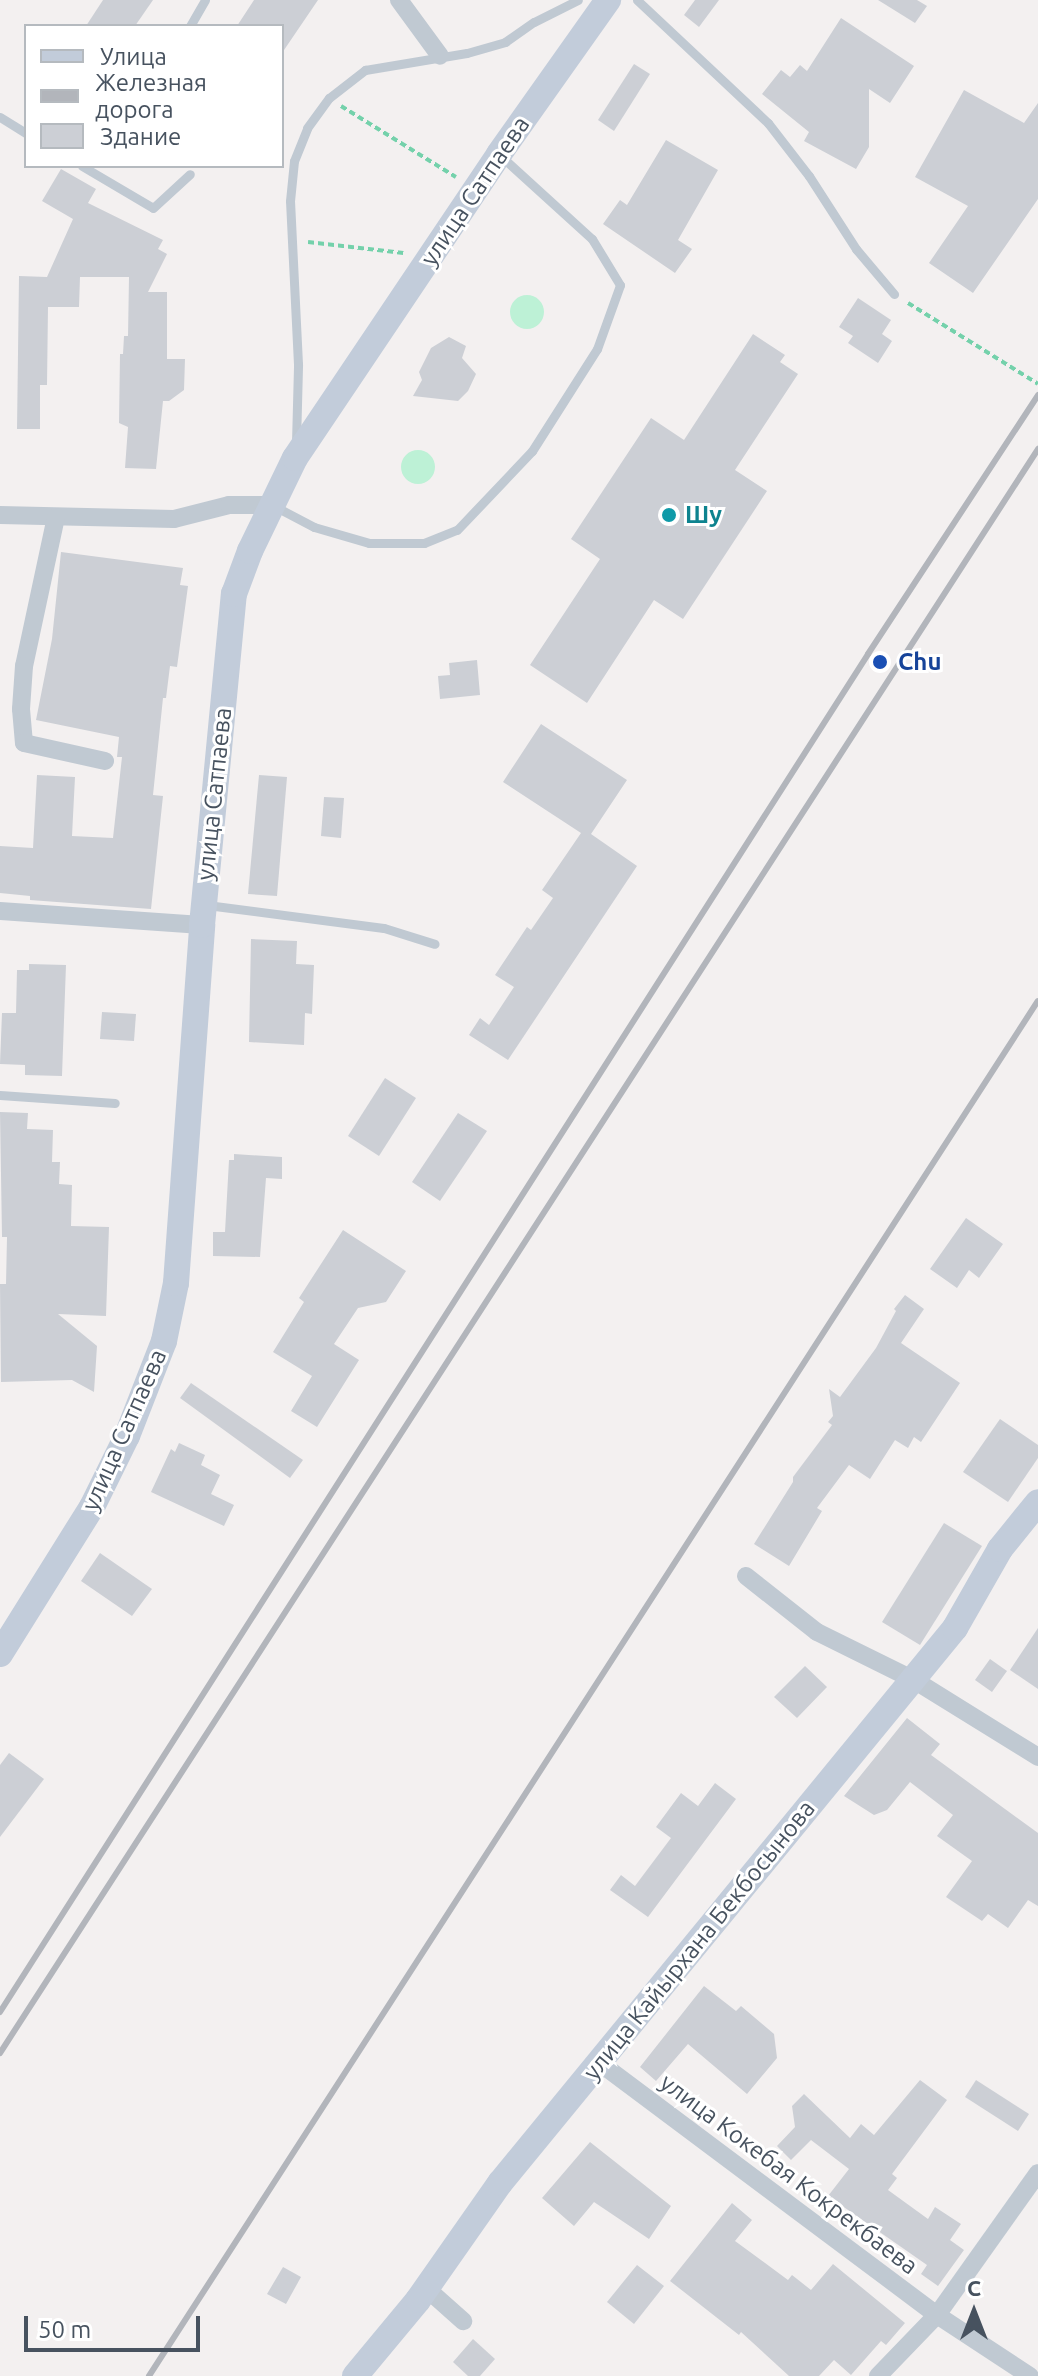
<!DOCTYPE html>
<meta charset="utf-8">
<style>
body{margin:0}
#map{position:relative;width:1038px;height:2376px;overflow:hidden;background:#f3f0f0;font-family:Ubuntu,sans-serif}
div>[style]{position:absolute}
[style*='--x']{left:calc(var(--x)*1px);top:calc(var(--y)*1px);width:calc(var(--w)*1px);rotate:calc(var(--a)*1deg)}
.green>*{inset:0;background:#bdf1d6}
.round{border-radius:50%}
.building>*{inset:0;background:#cccfd5}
.path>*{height:4px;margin-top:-2px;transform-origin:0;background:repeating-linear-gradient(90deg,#74d1ab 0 6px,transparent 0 10px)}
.lane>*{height:9px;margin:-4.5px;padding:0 4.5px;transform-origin:4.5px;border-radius:4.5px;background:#c0c9d2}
.street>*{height:18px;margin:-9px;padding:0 9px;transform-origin:9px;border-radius:9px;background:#c0c9d2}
.secondary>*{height:26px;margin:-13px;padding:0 13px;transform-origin:13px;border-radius:13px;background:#c2ccda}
.rail>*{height:6px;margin:-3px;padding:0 3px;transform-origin:3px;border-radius:3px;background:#b2b5bb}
.dots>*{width:22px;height:22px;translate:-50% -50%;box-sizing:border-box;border:4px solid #fff;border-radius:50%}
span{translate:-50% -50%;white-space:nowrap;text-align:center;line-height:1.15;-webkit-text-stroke:6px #fff;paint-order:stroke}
.street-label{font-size:24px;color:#47525f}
.culture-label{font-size:24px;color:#0d838f;font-weight:700}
.left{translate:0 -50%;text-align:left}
.transit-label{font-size:24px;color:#164399;font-weight:700}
.legend{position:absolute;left:24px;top:24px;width:260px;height:144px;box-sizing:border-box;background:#fff;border:2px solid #b5babf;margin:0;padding:10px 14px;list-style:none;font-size:24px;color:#47525f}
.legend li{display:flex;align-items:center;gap:16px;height:40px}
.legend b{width:40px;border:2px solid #b5babf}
.north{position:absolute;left:934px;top:2272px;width:80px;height:80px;-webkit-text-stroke:6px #fff;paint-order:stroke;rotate:0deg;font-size:22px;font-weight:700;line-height:32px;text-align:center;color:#47525f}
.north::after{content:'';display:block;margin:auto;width:28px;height:36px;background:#47525f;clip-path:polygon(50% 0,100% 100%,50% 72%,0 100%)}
.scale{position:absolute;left:24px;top:2316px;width:176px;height:36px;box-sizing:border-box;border:4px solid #47525f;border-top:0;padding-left:10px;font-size:24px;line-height:28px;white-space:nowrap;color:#47525f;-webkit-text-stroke:6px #fff;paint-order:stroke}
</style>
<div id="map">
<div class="green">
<div class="round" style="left:510px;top:295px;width:34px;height:34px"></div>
<div class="round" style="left:401px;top:450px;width:34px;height:34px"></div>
</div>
<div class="building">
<div style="clip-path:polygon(103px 0,153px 0,135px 26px,86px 26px)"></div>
<div style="clip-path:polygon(254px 0,318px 0,282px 53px,282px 26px,237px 26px)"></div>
<div style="clip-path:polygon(695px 0,719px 0,699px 27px,684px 15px)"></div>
<div style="clip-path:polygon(878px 0,917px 0,927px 6px,915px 23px)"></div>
<div style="clip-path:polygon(841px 18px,914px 66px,890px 103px,869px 89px,869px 147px,856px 169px,804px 141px,809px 132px,762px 94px,781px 70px,790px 77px,800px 65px,807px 71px)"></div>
<div style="clip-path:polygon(634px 64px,650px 74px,614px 131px,598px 120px)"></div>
<div style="clip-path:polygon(964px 90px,1024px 123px,1038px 103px,1038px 199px,973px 293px,929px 263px,968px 206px,915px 177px)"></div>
<div style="clip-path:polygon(666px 140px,718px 170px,678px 240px,692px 249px,675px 273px,603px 224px,620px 200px,627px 205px)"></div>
<div style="clip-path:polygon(61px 169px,96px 189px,88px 203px,163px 240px,158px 249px,167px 254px,148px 292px,167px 292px,167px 359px,185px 359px,184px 390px,169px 401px,163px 401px,156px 469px,125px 468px,128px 427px,119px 423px,120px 354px,123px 354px,124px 336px,128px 336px,129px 277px,80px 277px,79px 307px,48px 307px,47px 385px,40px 385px,40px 429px,17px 429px,19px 276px,47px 277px,73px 219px,42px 201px)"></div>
<div style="clip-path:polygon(858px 298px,891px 320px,882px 334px,892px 341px,878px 363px,848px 343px,853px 336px,839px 327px)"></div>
<div style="clip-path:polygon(753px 334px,785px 355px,780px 362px,798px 374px,735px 470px,767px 491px,683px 619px,654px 600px,587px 703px,530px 665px,600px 559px,571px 539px,651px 418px,684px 440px)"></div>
<div style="clip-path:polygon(449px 337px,466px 346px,462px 358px,476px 374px,468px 391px,458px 401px,413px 396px,422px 380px,419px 372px,431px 348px)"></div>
<div style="clip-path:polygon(61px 552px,183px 568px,180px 585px,188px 586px,177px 667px,170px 666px,166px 698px,163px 698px,153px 795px,163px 796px,151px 909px,30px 900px,30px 896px,0 893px,0 846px,33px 848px,37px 775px,75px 777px,72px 836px,113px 838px,122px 757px,117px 757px,119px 737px,36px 720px,52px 639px)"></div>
<div style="clip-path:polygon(477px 660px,480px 695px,440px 699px,438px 676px,450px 675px,449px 663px)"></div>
<div style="clip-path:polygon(541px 724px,627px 780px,591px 834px,637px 866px,508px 1060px,469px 1035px,480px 1018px,489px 1025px,514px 987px,495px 975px,527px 927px,531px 930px,553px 898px,542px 890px,581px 833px,503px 782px)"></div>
<div style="clip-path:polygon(259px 775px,287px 777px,277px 896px,248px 894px)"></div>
<div style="clip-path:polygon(324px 797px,344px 798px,341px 838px,321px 836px)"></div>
<div style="clip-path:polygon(251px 939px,297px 941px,296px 964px,314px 965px,312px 1014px,305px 1013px,304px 1045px,249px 1042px)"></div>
<div style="clip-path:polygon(29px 964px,66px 965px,62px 1076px,25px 1075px,25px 1065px,0 1064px,2px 1013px,16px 1013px,17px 970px,29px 970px)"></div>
<div style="clip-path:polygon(102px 1012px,136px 1014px,134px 1041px,100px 1039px)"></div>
<div style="clip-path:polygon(385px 1078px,416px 1098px,379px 1156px,348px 1136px)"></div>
<div style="clip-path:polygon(0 1112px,28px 1113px,27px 1129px,53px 1130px,52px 1162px,60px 1162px,59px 1184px,72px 1185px,71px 1226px,109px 1227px,106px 1316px,58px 1314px,97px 1346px,94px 1392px,72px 1380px,1px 1382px,0 1284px,6px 1284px,7px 1237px,2px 1237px)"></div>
<div style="clip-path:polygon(458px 1113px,487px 1131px,440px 1201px,412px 1182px)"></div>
<div style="clip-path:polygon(234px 1154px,282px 1157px,282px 1179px,266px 1178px,260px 1257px,213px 1256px,213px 1232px,225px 1232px,229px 1160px,234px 1160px)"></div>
<div style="clip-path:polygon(966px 1218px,1003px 1244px,979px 1278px,969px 1270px,957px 1288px,930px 1269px)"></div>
<div style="clip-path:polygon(343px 1230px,406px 1271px,386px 1302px,358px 1308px,334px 1344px,359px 1360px,317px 1427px,291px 1411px,312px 1376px,273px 1352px,304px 1302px,299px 1298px)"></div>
<div style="clip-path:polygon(905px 1295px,924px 1309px,901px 1343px,960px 1383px,921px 1442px,914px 1437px,908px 1448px,895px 1440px,870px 1479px,849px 1465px,817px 1508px,822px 1511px,789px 1566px,754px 1544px,793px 1482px,793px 1477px,832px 1425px,828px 1422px,833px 1416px,829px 1389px,840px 1397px,876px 1348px,896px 1311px,894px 1309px)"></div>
<div style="clip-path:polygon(191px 1383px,303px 1460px,290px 1478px,180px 1398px)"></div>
<div style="clip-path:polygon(1000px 1419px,1038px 1445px,1038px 1458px,1008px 1502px,963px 1472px)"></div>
<div style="clip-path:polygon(179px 1443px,205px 1455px,201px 1465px,220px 1475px,211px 1494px,234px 1505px,224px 1526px,151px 1492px,171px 1449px,175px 1452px)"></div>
<div style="clip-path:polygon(944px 1523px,982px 1546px,920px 1645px,882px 1622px)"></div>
<div style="clip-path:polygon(100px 1553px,152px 1589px,132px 1616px,81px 1581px)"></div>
<div style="clip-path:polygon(1038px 1628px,1038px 1689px,1010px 1670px)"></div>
<div style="clip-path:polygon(990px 1659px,1007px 1671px,992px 1692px,975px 1680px)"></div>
<div style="clip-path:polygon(805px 1666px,827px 1687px,797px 1718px,774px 1697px)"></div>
<div style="clip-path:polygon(907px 1718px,940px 1744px,931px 1755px,1038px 1833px,1038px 1906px,1028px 1900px,1008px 1928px,988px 1914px,982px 1921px,946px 1897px,972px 1861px,937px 1836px,953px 1815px,910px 1782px,887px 1810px,874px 1815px,844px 1796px)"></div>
<div style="clip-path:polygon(9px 1753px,44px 1779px,0 1837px,0 1765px)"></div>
<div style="clip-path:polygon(715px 1783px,736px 1799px,648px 1917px,610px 1890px,621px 1875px,635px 1886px,671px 1838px,656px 1827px,681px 1793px,698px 1806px)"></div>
<div style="clip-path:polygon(704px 1986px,736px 2011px,741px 2006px,774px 2034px,777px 2058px,747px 2094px,688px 2044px,656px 2081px,640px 2067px)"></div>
<div style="clip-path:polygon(920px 2080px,947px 2100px,892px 2174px,897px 2178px,888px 2190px,928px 2219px,935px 2207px,961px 2224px,950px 2240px,964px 2250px,938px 2286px,921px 2274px,927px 2265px,828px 2196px,849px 2169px,811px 2140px,791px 2160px,777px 2146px,795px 2127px,792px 2106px,804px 2094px,850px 2138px,861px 2124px,874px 2135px)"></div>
<div style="clip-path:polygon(976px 2080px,1029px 2114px,1018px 2131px,965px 2097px)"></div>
<div style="clip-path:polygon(590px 2142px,671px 2206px,649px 2239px,594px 2202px,574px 2226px,542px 2198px)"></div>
<div style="clip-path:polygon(732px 2203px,752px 2220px,735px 2241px,788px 2280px,792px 2275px,811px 2290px,833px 2264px,905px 2323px,886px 2345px,881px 2341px,851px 2375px,834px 2360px,819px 2376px,789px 2376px,741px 2332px,739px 2335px,670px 2281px)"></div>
<div style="clip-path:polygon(637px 2265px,664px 2286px,634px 2324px,607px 2302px)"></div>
<div style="clip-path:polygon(283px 2267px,301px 2277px,286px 2304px,267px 2294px)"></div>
<div style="clip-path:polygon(473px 2339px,495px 2359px,480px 2376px,468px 2376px,453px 2362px)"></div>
</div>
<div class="path">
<div style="--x:341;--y:106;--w:135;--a:31.7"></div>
<div style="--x:308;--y:242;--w:96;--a:6.6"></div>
<div style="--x:908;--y:303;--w:153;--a:31.9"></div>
</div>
<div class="lane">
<div style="--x:637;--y:0;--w:180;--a:43.2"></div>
<div style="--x:768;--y:123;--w:67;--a:52.3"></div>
<div style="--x:809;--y:176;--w:87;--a:57.2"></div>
<div style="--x:856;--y:249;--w:59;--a:49.8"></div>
<div style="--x:190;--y:26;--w:30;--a:-60"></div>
<div style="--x:0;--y:117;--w:31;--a:32"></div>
<div style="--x:82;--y:166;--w:82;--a:30.6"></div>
<div style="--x:153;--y:208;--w:50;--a:-42.6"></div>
<div style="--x:296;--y:443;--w:79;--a:-88.5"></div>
<div style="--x:298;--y:364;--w:163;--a:-92.8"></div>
<div style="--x:290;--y:201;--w:40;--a:-84.3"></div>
<div style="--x:294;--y:161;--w:35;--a:-68"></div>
<div style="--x:307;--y:128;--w:37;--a:-54"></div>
<div style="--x:329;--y:98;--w:46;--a:-37.9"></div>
<div style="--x:365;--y:70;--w:103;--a:-9.5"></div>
<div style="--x:467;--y:53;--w:40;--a:-16"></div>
<div style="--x:505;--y:42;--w:35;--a:-35"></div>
<div style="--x:534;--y:22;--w:49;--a:-26.6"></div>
<div style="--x:276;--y:507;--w:43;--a:27.8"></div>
<div style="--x:314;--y:527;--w:57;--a:16.2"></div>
<div style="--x:369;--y:543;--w:55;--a:0"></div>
<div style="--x:424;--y:543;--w:35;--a:-22"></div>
<div style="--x:457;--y:530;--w:109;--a:-46.5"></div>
<div style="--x:532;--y:451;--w:121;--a:-57.5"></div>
<div style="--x:597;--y:349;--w:68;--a:-70.2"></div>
<div style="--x:620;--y:285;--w:54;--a:-121.3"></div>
<div style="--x:592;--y:239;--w:122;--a:-137.7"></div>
<div style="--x:207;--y:905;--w:178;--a:7.4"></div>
<div style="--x:384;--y:928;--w:53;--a:17.4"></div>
<div style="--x:0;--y:1095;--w:115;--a:4"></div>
</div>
<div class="street">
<div style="--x:399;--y:0;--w:69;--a:53.8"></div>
<div style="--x:0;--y:515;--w:174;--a:1.3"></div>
<div style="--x:174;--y:519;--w:57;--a:-14.3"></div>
<div style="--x:229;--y:505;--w:44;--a:0"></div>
<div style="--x:56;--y:517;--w:152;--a:102.1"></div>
<div style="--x:24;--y:666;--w:43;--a:94"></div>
<div style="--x:21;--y:709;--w:34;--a:85"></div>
<div style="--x:24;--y:743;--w:83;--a:12.5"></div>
<div style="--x:0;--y:911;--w:202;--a:4"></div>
<div style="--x:746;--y:1576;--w:90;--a:38.3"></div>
<div style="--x:817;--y:1632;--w:108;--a:26.3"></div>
<div style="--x:914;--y:1680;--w:146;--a:31.8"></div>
<div style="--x:600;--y:2063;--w:421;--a:36.8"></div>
<div style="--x:937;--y:2315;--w:111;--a:33.3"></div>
<div style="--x:426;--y:2288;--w:50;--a:41.7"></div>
<div style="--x:878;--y:2376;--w:85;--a:-46"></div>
<div style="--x:937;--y:2315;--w:174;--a:-54.6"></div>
</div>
<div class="secondary">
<div style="--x:0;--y:1654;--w:173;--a:-58"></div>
<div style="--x:92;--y:1507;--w:79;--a:-63.8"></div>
<div style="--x:127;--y:1436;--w:102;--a:-68.7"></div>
<div style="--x:164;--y:1341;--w:59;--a:-78.3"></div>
<div style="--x:176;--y:1283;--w:359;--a:-85.8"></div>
<div style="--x:202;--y:925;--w:333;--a:-84.5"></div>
<div style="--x:234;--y:594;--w:46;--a:-69.6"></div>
<div style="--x:250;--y:551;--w:103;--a:-64.2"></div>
<div style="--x:295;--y:458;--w:366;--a:-56.1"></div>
<div style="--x:499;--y:154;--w:189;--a:-54.7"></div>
<div style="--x:355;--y:2376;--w:99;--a:-50.3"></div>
<div style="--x:418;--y:2300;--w:143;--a:-55"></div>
<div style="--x:500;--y:2183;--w:718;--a:-50.65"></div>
<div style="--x:955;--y:1628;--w:91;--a:-60.3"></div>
<div style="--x:1000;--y:1549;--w:60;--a:-51"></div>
</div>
<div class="rail">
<div style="--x:0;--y:2012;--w:1612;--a:-57.41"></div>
<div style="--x:868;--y:654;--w:310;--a:-56.7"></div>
<div style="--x:0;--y:2053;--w:1911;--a:-57.09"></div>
<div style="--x:149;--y:2376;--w:1637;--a:-57.12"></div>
</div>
<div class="dots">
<div style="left:669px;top:515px;background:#0f9aa8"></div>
<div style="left:880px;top:662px;background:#1a4fb4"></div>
</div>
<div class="street-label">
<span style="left:475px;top:191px;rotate:-56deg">улица Сатпаева</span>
<span style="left:214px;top:794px;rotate:-84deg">улица Сатпаева</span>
<span style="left:124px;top:1430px;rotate:-66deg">улица Сатпаева</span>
<span style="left:699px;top:1940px;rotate:-51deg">улица Кайырхана Бекбосынова</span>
<span style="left:789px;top:2174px;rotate:37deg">улица Кокебая Кокрекбаева</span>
</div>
<div class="culture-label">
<span class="left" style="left:685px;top:515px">Шу</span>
</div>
<div class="transit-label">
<span class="left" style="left:898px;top:662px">Chu</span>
</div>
<ul class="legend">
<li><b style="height:10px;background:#c2ccda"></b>Улица</li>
<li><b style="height:10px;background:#b2b5bb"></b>Железная дорога</li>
<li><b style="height:22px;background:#cccfd5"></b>Здание</li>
</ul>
<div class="north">С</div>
<div class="scale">50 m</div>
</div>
